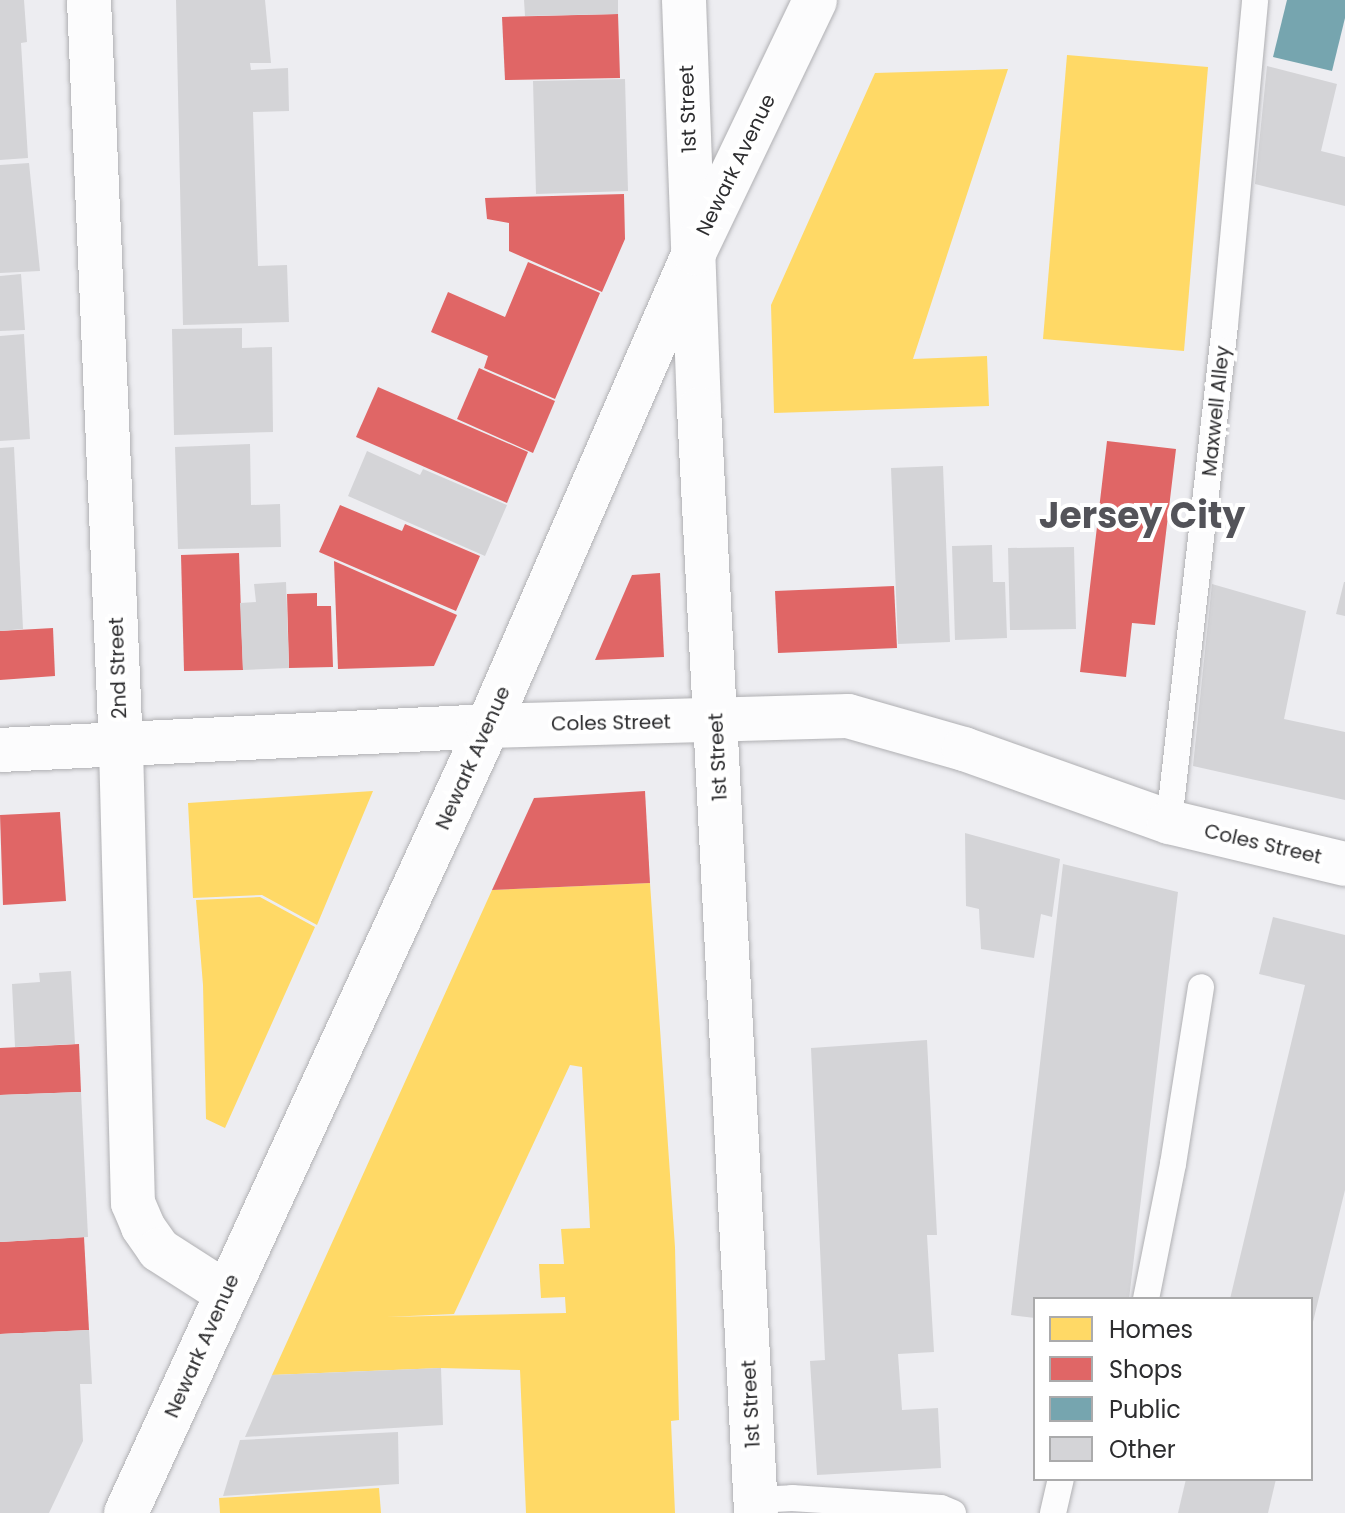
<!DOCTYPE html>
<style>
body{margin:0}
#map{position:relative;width:1345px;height:1513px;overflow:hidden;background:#ededf1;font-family:Poppins,sans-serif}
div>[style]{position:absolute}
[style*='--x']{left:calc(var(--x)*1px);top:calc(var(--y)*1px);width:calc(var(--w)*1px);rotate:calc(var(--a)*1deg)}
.homes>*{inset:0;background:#ffd966}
.shops>*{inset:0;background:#e06666}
.public>*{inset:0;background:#76a5af}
.building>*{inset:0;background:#d4d4d7}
.roads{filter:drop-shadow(0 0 2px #b0b0b3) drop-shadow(0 0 2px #b0b0b3)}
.lane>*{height:26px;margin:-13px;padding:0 13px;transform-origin:13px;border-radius:13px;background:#fcfcfd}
.street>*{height:44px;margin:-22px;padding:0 22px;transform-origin:22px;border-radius:22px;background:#fcfcfd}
.secondary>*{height:44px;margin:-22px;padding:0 22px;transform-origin:22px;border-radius:22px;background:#fcfcfd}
span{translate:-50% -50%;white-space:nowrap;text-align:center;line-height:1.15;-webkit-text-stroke:8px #fff;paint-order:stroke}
.street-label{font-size:20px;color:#2d2d2f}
.town-label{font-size:36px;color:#535359;font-weight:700}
.legend{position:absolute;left:1033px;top:1297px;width:280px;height:184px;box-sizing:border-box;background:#fff;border:2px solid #ababac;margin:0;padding:10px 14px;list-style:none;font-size:24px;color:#2d2d2f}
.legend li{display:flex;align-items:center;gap:16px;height:40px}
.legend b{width:40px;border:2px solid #ababac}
</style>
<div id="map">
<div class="homes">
<div style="clip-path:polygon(1067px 55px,1208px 67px,1184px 351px,1043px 339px)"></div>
<div style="clip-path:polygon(1008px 69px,913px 359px,987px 356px,989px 406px,774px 413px,771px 305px,875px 73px)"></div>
<div style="clip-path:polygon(373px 791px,317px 925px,262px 895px,193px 898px,188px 803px)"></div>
<div style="clip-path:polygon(evenodd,650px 883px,675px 1247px,679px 1420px,671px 1421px,675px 1513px,526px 1513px,520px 1370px,441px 1368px,272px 1375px,492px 890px,650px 883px,570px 1065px,582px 1067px,590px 1228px,561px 1229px,564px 1264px,539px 1264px,541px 1298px,565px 1297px,566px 1313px,387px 1317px,454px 1314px,570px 1065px)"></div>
<div style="clip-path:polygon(260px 897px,315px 927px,225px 1128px,206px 1119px,203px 985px,196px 900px)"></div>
<div style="clip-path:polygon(379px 1488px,381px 1513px,220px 1513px,219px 1498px)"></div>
</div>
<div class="shops">
<div style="clip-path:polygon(618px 14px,620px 78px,505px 80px,502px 17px)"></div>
<div style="clip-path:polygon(624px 194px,625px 239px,602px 292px,509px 251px,509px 223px,487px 219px,485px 198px)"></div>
<div style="clip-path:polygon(528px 262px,600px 293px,555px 399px,484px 368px,488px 356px,431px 332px,448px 292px,505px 317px)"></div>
<div style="clip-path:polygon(479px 368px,555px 401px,533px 453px,457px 419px)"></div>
<div style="clip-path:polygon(378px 387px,528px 452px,507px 503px,356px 437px)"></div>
<div style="clip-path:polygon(1107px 441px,1176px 449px,1155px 625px,1132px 623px,1126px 677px,1080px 672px)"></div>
<div style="clip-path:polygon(340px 505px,402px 531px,405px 524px,480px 556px,456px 611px,319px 552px)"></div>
<div style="clip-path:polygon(239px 553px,243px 670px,184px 671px,181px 555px)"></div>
<div style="clip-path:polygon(334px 561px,457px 615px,434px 666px,338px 669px)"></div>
<div style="clip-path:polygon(660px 573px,664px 657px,595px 660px,632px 575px)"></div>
<div style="clip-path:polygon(894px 586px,897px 648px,778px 653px,775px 591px)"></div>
<div style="clip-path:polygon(317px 593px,317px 606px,331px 606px,333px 667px,289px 668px,287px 594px)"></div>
<div style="clip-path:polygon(53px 628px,55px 676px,0 680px,0 631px)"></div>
<div style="clip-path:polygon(645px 791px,650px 883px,492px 890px,534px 798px)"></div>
<div style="clip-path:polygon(60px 812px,66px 901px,3px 905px,0 815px)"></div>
<div style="clip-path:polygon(79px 1044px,81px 1092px,0 1095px,0 1048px)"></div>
<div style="clip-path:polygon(84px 1237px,89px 1330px,0 1334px,0 1242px)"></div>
</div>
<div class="public">
<div style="clip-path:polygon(1287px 0,1345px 0,1345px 18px,1332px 71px,1273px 57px)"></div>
</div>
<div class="building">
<div style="clip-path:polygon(0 0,24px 0,27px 42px,21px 43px,28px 158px,0 160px)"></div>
<div style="clip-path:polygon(176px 0,265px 0,271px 63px,250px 63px,251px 70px,288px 68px,289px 111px,253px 112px,258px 266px,287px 265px,289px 322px,183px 325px)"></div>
<div style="clip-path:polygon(524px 0,618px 0,618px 14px,525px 16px)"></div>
<div style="clip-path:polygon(1267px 66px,1337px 84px,1321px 151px,1345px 157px,1345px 206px,1255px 184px)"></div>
<div style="clip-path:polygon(625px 79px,628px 191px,536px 194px,533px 81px)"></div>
<div style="clip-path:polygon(29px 163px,40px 271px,0 273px,0 165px)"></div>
<div style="clip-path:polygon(21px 274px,25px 330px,0 331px,0 276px)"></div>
<div style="clip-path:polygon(242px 328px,242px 348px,272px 347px,273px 432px,174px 435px,172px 329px)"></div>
<div style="clip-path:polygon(24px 334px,30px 439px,0 441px,0 336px)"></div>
<div style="clip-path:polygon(250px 444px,251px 505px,280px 504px,281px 547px,178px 549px,175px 447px)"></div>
<div style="clip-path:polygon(14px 447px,23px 629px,0 631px,0 448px)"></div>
<div style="clip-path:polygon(367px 451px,420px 475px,423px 469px,507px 505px,485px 556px,348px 496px)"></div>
<div style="clip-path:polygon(943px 466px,950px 642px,898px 644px,891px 468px)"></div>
<div style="clip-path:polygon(992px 545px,993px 582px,1005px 582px,1007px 638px,955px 640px,952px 546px)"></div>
<div style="clip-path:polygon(1074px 547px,1076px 629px,1010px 630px,1008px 548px)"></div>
<div style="clip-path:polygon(286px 582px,289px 668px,243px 670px,240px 603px,256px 602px,254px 584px)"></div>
<div style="clip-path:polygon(1344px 582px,1345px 582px,1345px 616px,1336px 614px)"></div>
<div style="clip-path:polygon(1212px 584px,1306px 611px,1284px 719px,1345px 732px,1345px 800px,1193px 766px)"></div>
<div style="clip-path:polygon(965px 833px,1060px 859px,1052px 917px,1041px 914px,1034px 958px,981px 949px,979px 909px,966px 906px)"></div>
<div style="clip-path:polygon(1063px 864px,1178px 892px,1129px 1299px,1035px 1299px,1035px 1318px,1011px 1315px)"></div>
<div style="clip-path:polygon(1273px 917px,1345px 935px,1345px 1190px,1312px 1326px,1311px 1299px,1230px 1299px,1305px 985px,1259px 974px)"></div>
<div style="clip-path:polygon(71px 971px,75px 1044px,15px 1047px,12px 984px,40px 982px,39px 973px)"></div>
<div style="clip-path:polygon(927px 1040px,937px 1235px,927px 1235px,934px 1352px,898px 1354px,902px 1410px,938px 1408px,941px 1468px,817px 1475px,810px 1361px,825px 1360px,811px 1048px)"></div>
<div style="clip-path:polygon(81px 1092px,88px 1237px,0 1242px,0 1095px)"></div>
<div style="clip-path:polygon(89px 1330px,92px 1384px,80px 1384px,83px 1441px,49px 1513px,0 1513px,0 1334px)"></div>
<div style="clip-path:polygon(441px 1368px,443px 1425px,245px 1437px,272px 1375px)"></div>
<div style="clip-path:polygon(398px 1432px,399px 1484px,223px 1496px,240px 1440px)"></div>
<div style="clip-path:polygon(1186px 1479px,1276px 1479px,1268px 1513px,1178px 1513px)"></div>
</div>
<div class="roads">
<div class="lane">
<div style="--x:1169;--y:822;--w:500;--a:-83.57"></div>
<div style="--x:1225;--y:325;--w:326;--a:-84.7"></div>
<div style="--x:1146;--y:1299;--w:138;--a:-78.7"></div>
<div style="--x:1173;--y:1164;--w:179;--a:-81"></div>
<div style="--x:756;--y:1500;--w:36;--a:-3"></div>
<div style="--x:792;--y:1498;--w:149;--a:3.8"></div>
<div style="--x:941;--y:1508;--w:13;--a:23"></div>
<div style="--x:1053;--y:1513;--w:35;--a:-77"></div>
</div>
<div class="street">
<div style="--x:89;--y:0;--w:748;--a:87.55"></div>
<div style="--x:121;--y:747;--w:456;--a:88.5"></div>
<div style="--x:133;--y:1203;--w:26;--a:67"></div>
<div style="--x:143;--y:1227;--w:28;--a:55"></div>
<div style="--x:159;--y:1250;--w:80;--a:32.7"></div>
<div style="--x:684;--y:0;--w:409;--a:87.9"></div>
<div style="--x:699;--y:409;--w:1105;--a:87.04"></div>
<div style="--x:0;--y:750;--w:489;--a:-2.8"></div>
<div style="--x:488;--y:726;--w:360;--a:-1.6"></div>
<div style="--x:848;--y:716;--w:121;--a:15.9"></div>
<div style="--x:964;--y:749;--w:218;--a:19.6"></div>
<div style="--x:1169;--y:822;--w:181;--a:13.4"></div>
</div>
<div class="secondary">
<div style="--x:126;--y:1513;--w:866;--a:-65.3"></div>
<div style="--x:488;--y:726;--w:516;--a:-66.47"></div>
<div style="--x:694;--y:253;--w:280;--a:-64.4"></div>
</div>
</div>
<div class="street-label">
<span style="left:688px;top:109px;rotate:-92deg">1st Street</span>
<span style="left:736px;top:165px;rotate:-64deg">Newark Avenue</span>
<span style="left:1216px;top:411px;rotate:-84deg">Maxwell Alley</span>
<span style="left:118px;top:668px;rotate:-92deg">2nd Street</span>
<span style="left:611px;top:723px;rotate:-1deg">Coles Street</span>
<span style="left:718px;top:757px;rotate:-93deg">1st Street</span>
<span style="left:473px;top:758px;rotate:-66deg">Newark Avenue</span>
<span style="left:1263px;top:844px;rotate:13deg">Coles Street</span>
<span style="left:202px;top:1346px;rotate:-66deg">Newark Avenue</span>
<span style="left:751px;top:1404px;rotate:-93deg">1st Street</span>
</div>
<div class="town-label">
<span style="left:1142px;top:516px">Jersey City</span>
</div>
<ul class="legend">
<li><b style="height:22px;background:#ffd966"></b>Homes</li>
<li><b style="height:22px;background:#e06666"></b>Shops</li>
<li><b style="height:22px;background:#76a5af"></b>Public</li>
<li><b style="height:22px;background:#d4d4d7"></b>Other</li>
</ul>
</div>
